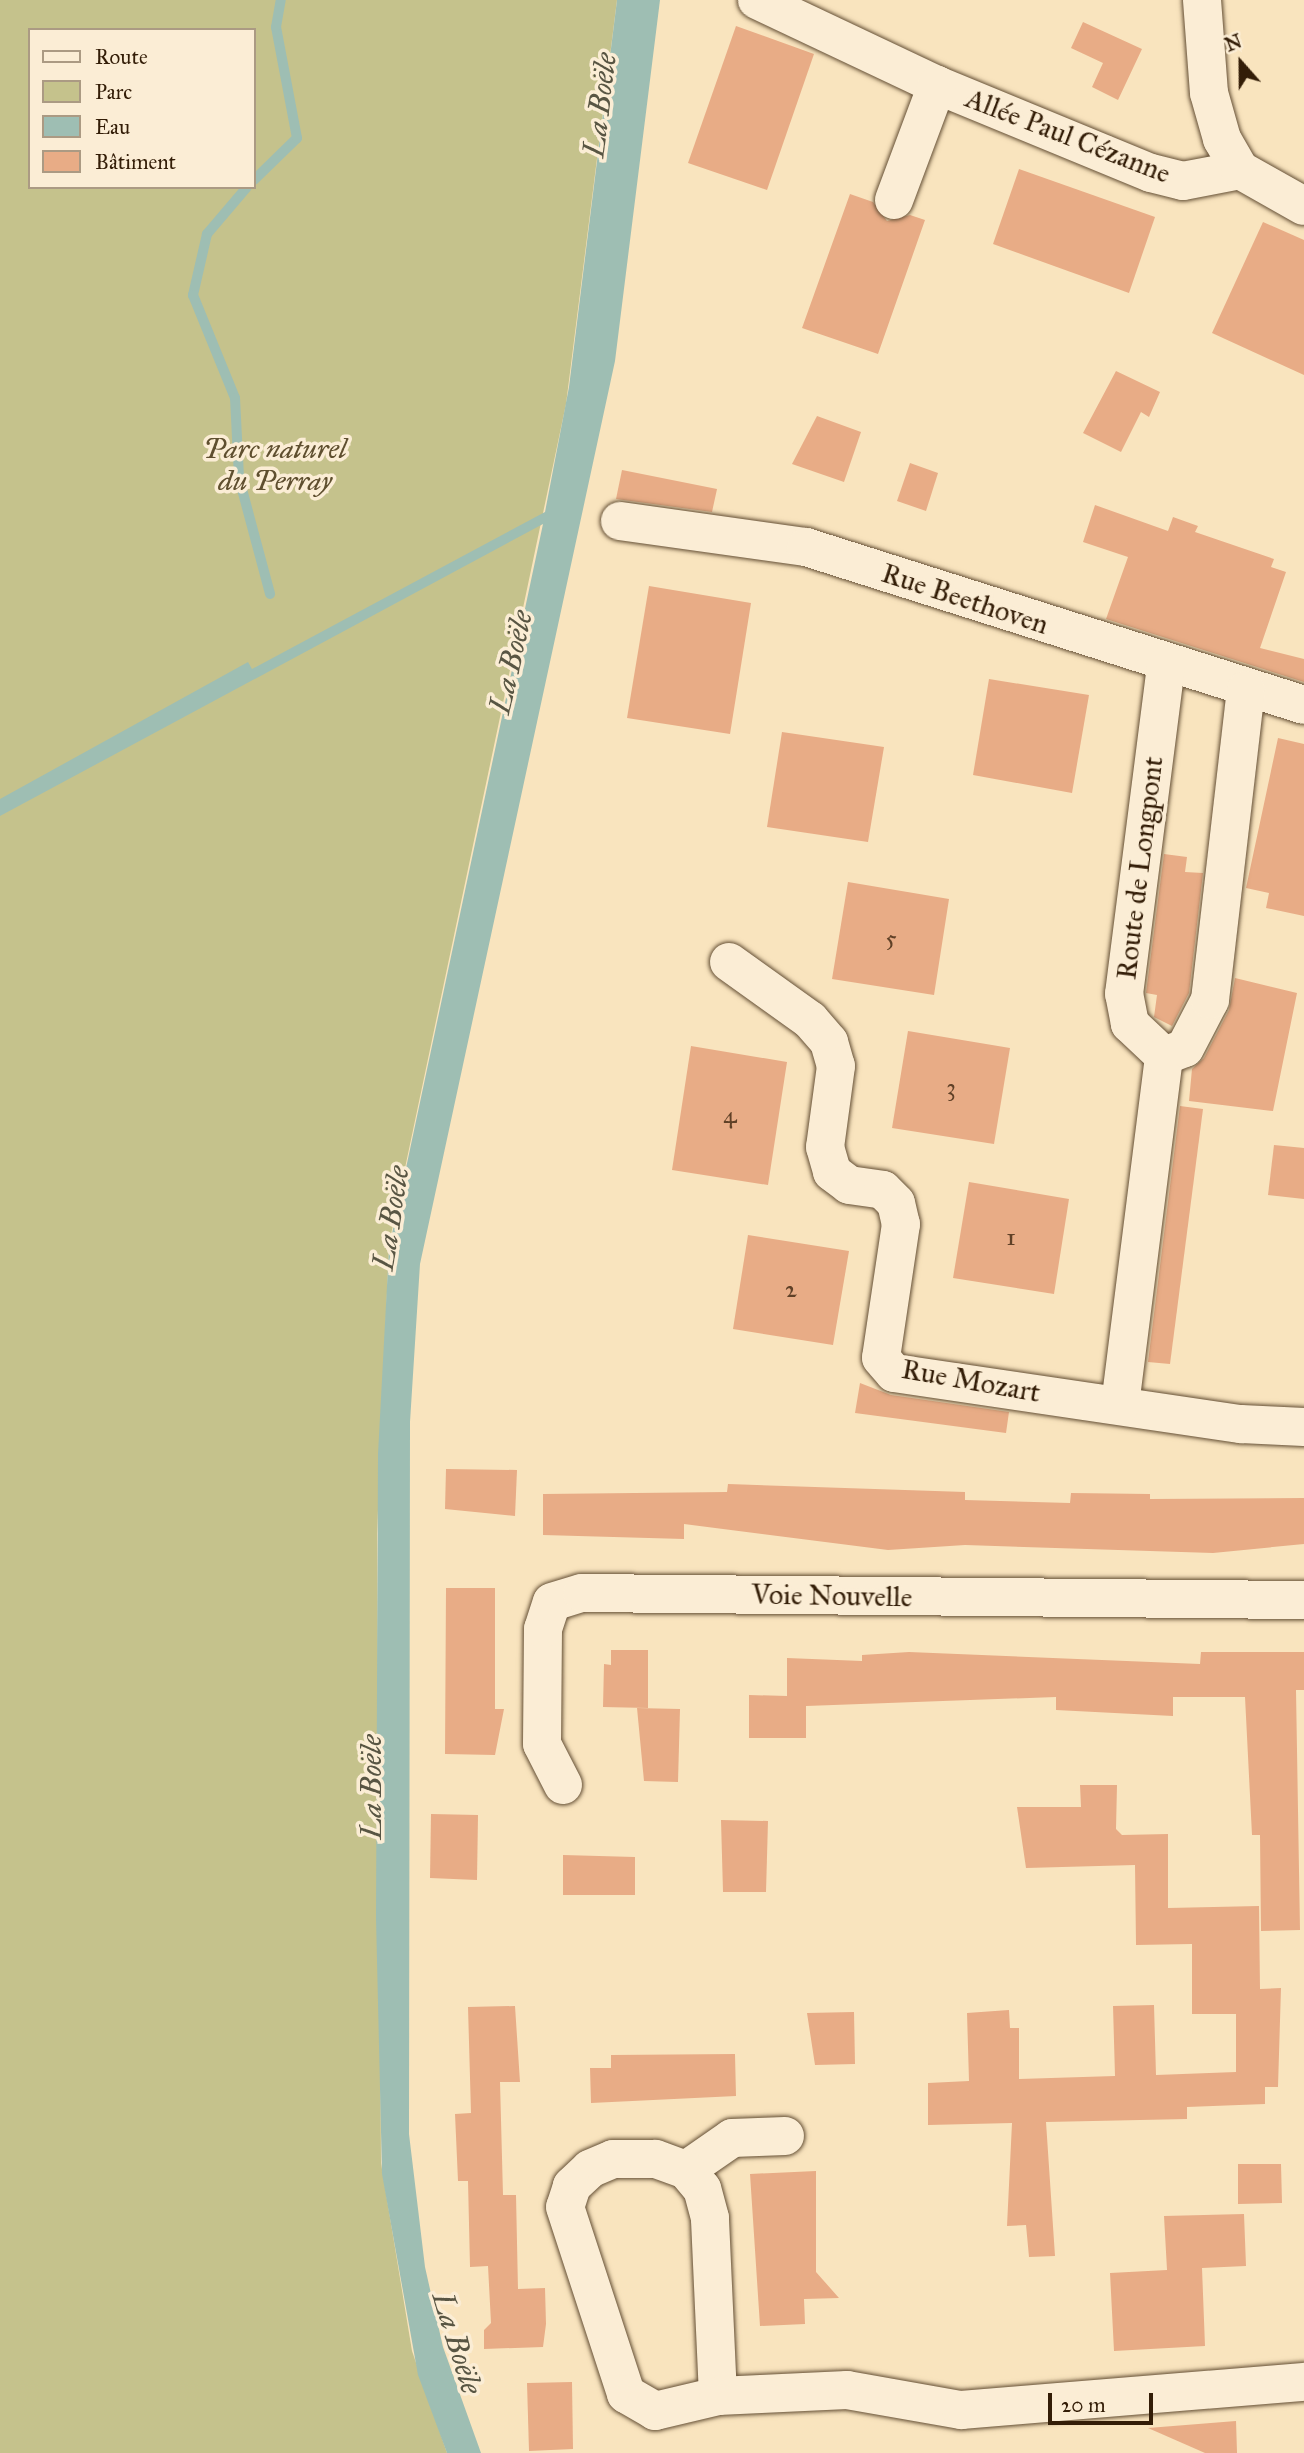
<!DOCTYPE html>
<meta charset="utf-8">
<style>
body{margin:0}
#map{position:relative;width:1304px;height:2453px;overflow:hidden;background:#f9e4be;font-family:"IM FELL Great Primer",serif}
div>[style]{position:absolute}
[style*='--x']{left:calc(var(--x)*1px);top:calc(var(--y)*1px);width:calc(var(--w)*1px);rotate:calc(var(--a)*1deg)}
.green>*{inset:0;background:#c5c28c}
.water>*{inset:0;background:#9ebeb3}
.stream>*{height:10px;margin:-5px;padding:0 5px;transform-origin:5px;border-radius:5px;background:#9ebeb3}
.building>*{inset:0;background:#e8ac86}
.roads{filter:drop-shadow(0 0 2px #644f35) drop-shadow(0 0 2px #644f35)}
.street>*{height:38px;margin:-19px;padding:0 19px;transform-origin:19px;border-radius:19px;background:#fbedd5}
span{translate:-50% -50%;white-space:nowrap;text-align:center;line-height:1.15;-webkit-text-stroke:7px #fbedd5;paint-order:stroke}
.number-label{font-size:24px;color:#604127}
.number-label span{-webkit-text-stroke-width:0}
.street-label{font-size:28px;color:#331d07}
.park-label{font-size:28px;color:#5f4f2f;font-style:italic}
.water-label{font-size:30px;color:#585543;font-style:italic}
.legend{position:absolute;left:28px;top:28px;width:228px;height:161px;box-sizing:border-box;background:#fbedd5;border:2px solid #ab9a83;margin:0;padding:9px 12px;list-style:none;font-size:21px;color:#331d07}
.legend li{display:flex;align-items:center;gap:14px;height:35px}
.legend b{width:35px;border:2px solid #ab9a83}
.north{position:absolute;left:1206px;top:28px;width:70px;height:70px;-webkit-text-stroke:5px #fbedd5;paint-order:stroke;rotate:339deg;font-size:19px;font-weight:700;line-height:28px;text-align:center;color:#331d07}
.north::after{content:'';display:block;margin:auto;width:24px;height:32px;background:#331d07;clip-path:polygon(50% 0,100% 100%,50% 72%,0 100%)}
.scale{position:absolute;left:1048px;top:2393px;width:105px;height:32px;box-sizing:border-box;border:4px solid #331d07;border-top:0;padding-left:9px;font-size:21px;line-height:24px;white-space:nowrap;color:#331d07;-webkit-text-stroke:5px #fbedd5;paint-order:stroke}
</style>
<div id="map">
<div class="green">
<div style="clip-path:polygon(evenodd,0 0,617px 0,566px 404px,389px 1244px,377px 1534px,381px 2163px,412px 2351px,447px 2453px,0 2453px,0 0,30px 30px,254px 30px,254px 187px,30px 187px,30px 30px)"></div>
</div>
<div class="water">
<div style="clip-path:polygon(617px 0,660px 0,615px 361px,420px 1264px,410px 1422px,409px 2134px,425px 2267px,443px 2347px,481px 2453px,447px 2453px,418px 2375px,382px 2174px,376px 1918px,378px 1454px,389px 1248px,543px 524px,0 816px,0 799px,248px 662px,252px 669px,545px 512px,569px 387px)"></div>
</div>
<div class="stream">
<div style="--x:254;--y:180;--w:60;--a:-44.3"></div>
<div style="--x:297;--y:138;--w:113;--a:-100.7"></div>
<div style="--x:276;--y:27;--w:27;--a:-80"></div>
<div style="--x:247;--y:187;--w:62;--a:130.4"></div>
<div style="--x:207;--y:234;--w:63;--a:102.9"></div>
<div style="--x:193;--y:295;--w:111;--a:67.8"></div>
<div style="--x:235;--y:398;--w:80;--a:87.1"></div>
<div style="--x:239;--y:478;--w:120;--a:75"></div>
</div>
<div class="building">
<div style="clip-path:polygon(1083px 22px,1142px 49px,1118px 100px,1092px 87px,1103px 63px,1071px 48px)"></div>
<div style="clip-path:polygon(736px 26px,814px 54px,767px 190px,688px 163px)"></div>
<div style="clip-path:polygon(1019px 169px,1155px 217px,1129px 293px,993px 244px)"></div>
<div style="clip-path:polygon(850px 194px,873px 202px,887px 221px,910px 215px,925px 220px,878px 354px,802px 328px)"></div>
<div style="clip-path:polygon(1263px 222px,1304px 240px,1304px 375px,1212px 333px)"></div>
<div style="clip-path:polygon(1116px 371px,1160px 392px,1149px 417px,1141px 412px,1121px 452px,1083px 433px)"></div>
<div style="clip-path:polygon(817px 416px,861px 432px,844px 482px,792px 464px)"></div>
<div style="clip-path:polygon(910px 463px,938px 473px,926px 511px,897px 501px)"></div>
<div style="clip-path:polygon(622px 470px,717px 489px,712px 512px,616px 499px)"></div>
<div style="clip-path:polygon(1095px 505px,1168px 531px,1173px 517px,1198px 526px,1195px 532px,1274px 559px,1271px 567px,1286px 572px,1260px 648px,1304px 659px,1304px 682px,1106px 619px,1128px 557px,1083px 542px)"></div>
<div style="clip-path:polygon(649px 586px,751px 603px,730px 734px,627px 718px)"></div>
<div style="clip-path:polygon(989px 679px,1089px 695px,1072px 793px,973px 775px)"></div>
<div style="clip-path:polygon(782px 732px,884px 747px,868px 842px,767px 827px)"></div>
<div style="clip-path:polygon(1278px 738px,1304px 744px,1304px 916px,1266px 908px,1269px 893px,1246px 888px)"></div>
<div style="clip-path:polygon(1164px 854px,1187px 857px,1185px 872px,1203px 873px,1189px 993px,1172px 1026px,1154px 1017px,1157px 995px,1146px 993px)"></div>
<div style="clip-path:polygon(848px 882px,949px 899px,934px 995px,832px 979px)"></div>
<div style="clip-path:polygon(1235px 978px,1297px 993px,1273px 1111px,1189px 1101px,1192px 1069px,1204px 1058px,1229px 1010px)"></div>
<div style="clip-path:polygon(908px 1031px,1010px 1048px,994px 1144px,892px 1128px)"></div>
<div style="clip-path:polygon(691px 1046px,787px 1062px,768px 1185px,672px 1170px)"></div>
<div style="clip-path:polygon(1180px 1106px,1203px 1109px,1170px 1364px,1148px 1362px)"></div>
<div style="clip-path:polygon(1274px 1145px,1304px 1148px,1304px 1199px,1268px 1195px)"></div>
<div style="clip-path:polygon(969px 1182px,1069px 1199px,1054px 1294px,953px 1278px)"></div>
<div style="clip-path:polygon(748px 1235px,849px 1251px,833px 1345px,733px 1329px)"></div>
<div style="clip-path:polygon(860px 1383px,891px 1395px,1009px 1412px,1006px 1433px,855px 1413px)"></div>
<div style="clip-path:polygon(446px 1469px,517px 1470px,515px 1516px,445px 1509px)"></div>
<div style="clip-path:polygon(728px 1484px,965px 1492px,965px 1500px,1070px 1503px,1071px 1493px,1150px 1494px,1150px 1499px,1304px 1498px,1304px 1544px,1213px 1553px,965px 1545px,888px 1550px,684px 1524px,684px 1539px,543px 1535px,543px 1494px,727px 1492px)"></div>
<div style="clip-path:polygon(446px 1588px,495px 1588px,495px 1709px,504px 1709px,495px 1755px,445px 1754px)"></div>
<div style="clip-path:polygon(611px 1650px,648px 1650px,648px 1708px,603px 1707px,604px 1664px,611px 1665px)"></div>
<div style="clip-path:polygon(909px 1652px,1200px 1664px,1201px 1652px,1304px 1652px,1304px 1690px,1296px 1690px,1300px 1930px,1261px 1931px,1260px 1835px,1252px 1835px,1245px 1697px,1173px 1697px,1173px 1716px,1056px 1710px,1056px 1697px,806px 1706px,806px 1738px,749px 1738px,749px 1695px,787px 1696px,787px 1658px,862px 1661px,862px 1655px)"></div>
<div style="clip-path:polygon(637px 1708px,680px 1709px,678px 1782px,644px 1781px)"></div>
<div style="clip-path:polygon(1080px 1785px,1117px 1785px,1116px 1829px,1122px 1835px,1168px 1834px,1168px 1908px,1259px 1906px,1260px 1989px,1281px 1988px,1278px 2087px,1265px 2087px,1265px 2104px,1187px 2107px,1187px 2119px,1046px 2122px,1055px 2256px,1029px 2257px,1026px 2225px,1007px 2226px,1012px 2123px,928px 2125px,928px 2083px,969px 2081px,967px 2013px,1009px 2010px,1010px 2028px,1019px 2028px,1019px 2079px,1115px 2076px,1113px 2006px,1154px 2005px,1156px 2075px,1236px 2072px,1236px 2014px,1192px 2014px,1192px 1944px,1136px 1945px,1135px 1865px,1026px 1868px,1017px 1807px,1081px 1807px)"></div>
<div style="clip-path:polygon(431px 1814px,478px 1815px,477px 1880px,430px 1878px)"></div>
<div style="clip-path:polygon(721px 1820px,768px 1821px,766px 1892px,723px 1892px)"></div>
<div style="clip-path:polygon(563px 1855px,635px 1857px,635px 1895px,563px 1895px)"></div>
<div style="clip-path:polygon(515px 2006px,520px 2082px,500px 2082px,503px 2195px,516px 2195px,518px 2289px,545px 2288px,546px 2324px,543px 2347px,484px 2349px,484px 2330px,491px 2323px,488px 2266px,470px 2267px,468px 2181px,458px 2181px,455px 2114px,471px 2113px,468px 2007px)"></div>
<div style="clip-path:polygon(854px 2012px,855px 2064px,815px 2065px,807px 2013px)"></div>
<div style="clip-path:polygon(735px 2054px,736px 2096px,591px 2103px,590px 2068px,611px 2068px,611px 2055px)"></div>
<div style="clip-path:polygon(1238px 2164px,1281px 2164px,1282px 2203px,1238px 2204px)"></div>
<div style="clip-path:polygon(816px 2171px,816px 2272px,839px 2298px,804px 2299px,805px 2324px,760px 2326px,750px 2174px)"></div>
<div style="clip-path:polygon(1244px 2214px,1246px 2266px,1202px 2268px,1205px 2346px,1114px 2351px,1110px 2273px,1167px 2270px,1164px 2216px)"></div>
<div style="clip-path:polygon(572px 2382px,573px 2449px,529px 2451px,527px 2383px)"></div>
<div style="clip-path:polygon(1236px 2421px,1237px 2453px,1205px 2453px,1148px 2428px)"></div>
</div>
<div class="roads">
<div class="street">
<div style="--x:757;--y:0;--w:199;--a:25.3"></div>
<div style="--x:937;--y:85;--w:231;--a:22.4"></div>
<div style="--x:1151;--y:173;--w:33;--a:14"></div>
<div style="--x:1183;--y:181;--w:58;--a:-10.9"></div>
<div style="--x:1202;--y:0;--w:93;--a:85.7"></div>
<div style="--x:1209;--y:93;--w:48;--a:74.2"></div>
<div style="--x:1222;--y:139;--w:36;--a:60"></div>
<div style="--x:1240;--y:170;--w:73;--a:29.4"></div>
<div style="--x:894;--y:200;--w:123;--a:-69.5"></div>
<div style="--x:620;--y:521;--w:188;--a:8"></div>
<div style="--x:806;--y:547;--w:522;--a:17.6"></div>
<div style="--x:729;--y:962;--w:100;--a:35.6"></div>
<div style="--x:810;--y:1020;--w:29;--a:49"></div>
<div style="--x:829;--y:1042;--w:25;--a:74"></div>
<div style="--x:836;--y:1066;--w:82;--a:97.7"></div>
<div style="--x:825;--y:1147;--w:26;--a:74"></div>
<div style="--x:832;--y:1172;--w:21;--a:37"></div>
<div style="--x:849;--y:1185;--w:34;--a:8"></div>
<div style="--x:883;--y:1190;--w:18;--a:45"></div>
<div style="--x:896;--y:1203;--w:22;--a:77"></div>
<div style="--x:901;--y:1224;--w:135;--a:98.5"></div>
<div style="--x:881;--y:1358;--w:20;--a:49"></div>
<div style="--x:894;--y:1373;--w:351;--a:8.4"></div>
<div style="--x:1241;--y:1424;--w:63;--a:2.7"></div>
<div style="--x:1164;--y:1056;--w:47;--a:-136.7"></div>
<div style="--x:1130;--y:1024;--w:31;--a:-101"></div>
<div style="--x:1124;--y:994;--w:332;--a:-82.7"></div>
<div style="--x:1120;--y:1405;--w:352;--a:-82.8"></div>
<div style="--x:1164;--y:1056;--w:22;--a:-21"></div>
<div style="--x:1185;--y:1048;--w:54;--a:-62.5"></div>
<div style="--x:1210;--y:1000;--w:312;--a:-83.4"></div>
<div style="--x:563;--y:1785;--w:46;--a:-117.1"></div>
<div style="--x:542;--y:1744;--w:115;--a:-89.5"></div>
<div style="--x:543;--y:1629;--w:28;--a:-72"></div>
<div style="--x:552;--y:1602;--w:31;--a:-17"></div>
<div style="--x:582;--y:1593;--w:722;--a:0.56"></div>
<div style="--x:686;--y:2170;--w:56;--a:-34.8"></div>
<div style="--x:732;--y:2138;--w:53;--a:-2.2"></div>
<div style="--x:718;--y:2396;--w:178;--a:-92.6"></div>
<div style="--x:710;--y:2218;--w:30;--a:-105"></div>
<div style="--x:702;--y:2189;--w:25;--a:-130"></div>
<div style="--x:686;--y:2170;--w:33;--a:-160"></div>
<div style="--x:655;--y:2159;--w:42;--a:180"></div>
<div style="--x:613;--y:2159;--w:25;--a:157"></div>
<div style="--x:590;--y:2169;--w:25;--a:137"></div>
<div style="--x:572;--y:2186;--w:22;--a:108"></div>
<div style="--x:565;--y:2207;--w:197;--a:71.9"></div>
<div style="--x:626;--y:2394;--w:34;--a:30"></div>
<div style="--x:655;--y:2411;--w:65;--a:-13.4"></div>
<div style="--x:718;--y:2396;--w:129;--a:-2.7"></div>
<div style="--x:847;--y:2390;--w:116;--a:10"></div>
<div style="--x:961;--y:2410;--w:344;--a:-4.7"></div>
</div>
</div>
<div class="number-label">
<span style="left:891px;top:939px">5</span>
<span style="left:951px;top:1088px">3</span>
<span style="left:730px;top:1116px">4</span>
<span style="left:1011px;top:1238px">1</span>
<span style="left:791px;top:1290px">2</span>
</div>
<div class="street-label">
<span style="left:1068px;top:136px;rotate:21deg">Allée Paul Cézanne</span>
<span style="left:965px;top:599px;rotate:18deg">Rue Beethoven</span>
<span style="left:1140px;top:868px;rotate:-83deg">Route de Longpont</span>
<span style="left:971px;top:1381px;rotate:10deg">Rue Mozart</span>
<span style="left:832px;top:1596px;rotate:1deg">Voie Nouvelle</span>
</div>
<div class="park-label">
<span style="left:275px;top:465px">Parc naturel<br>du Perray</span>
</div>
<div class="water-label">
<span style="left:600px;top:105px;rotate:-83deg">La Boële</span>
<span style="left:511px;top:662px;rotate:-77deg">La Boële</span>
<span style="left:391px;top:1218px;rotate:-81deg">La Boële</span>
<span style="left:371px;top:1787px;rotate:-90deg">La Boële</span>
<span style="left:457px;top:2343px;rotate:73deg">La Boële</span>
</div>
<ul class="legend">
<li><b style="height:9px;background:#fbedd5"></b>Route</li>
<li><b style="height:19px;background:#c5c28c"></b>Parc</li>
<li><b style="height:19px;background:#9ebeb3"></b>Eau</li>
<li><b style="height:19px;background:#e8ac86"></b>Bâtiment</li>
</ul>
<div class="north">N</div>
<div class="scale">20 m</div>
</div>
